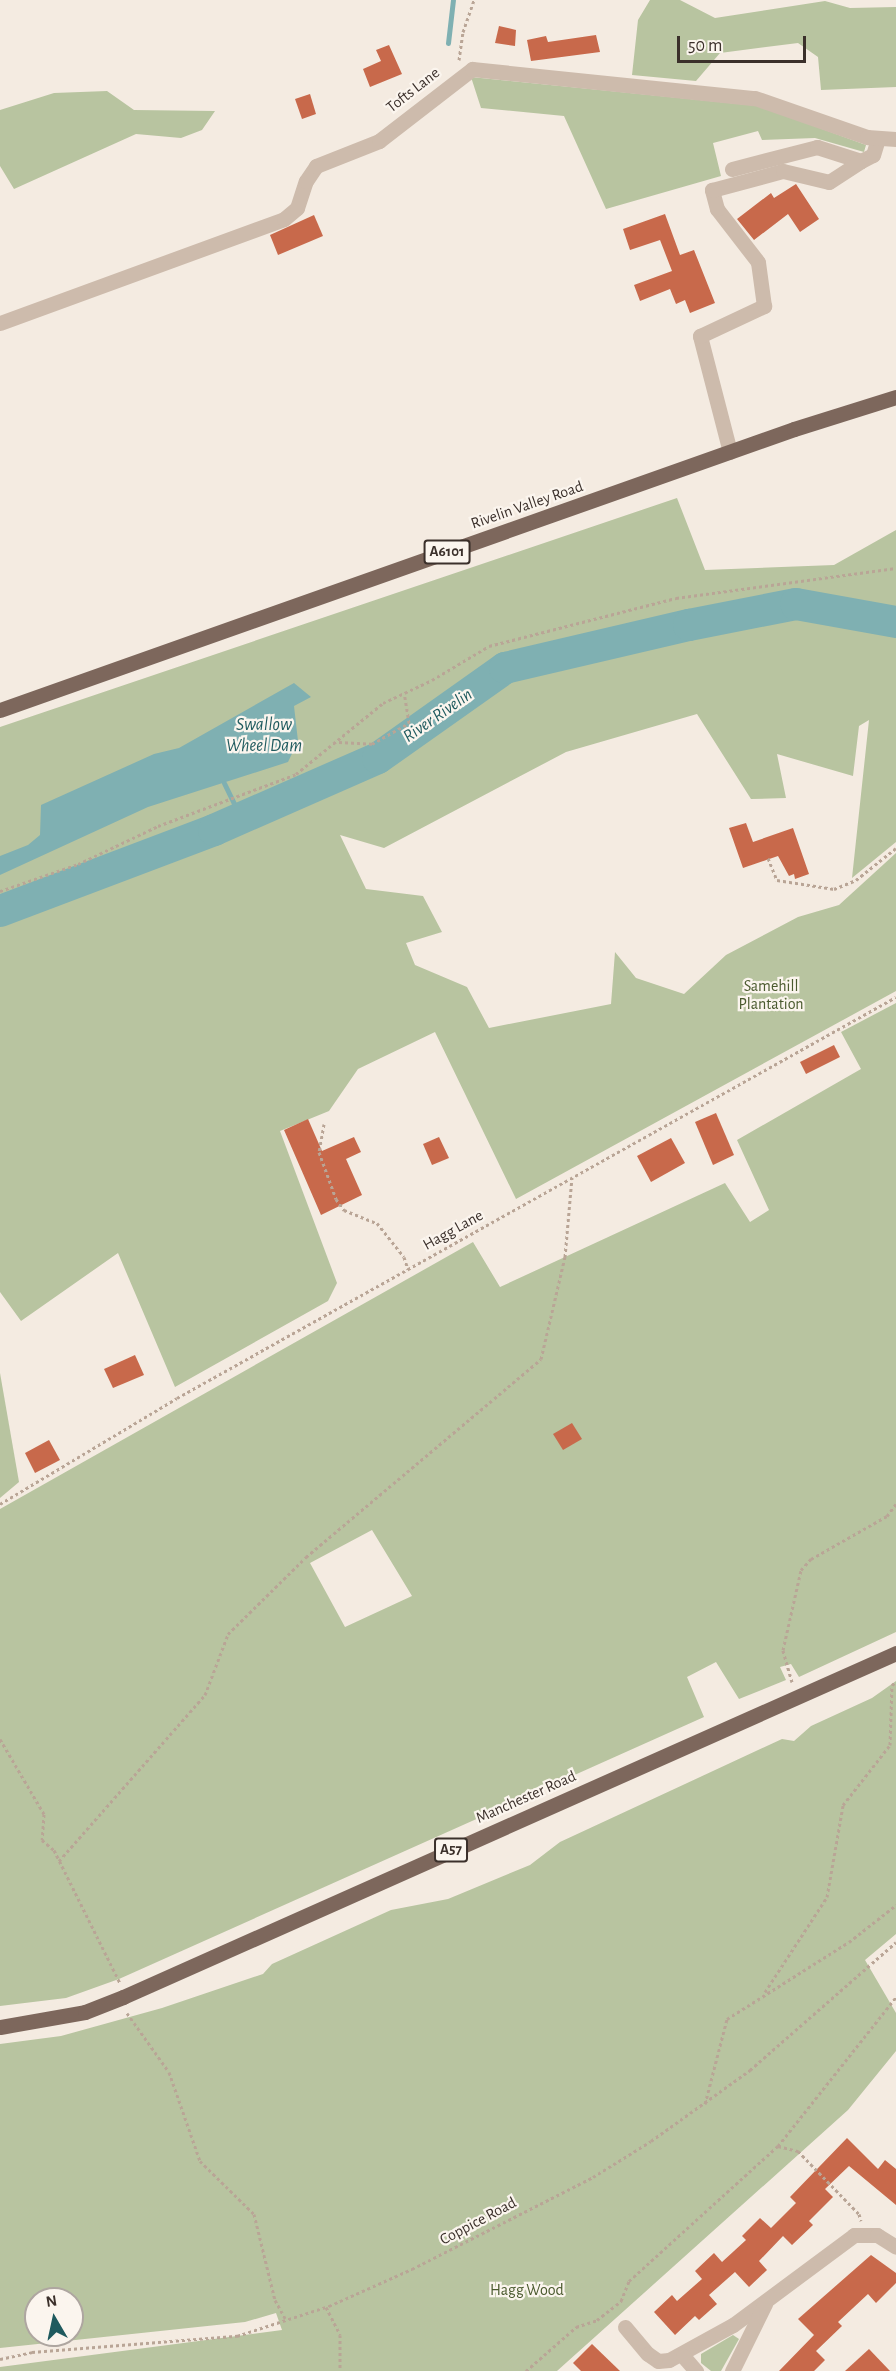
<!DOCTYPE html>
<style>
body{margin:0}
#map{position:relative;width:896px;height:2371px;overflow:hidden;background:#f4ebe1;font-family:"Alegreya Sans",sans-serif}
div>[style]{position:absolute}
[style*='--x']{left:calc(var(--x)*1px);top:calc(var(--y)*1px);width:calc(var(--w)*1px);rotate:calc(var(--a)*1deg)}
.green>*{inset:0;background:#b8c4a0}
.water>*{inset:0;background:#7fb0b2}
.stream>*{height:5px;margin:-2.5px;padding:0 2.5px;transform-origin:2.5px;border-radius:2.5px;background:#7fb0b2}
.river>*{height:32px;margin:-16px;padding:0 16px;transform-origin:16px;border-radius:16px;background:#7fb0b2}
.building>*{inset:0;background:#c8694b}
.path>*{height:3px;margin-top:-1.5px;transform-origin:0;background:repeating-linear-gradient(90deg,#b9a596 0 3px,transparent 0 6px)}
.minor>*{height:15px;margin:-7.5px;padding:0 7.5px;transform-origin:7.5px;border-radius:7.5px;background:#cdbbac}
.major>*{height:15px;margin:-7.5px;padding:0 7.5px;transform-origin:7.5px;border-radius:7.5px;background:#7d675c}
span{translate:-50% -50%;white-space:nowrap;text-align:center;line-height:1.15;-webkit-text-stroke:4.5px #fbf5ee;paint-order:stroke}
.shield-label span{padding:2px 4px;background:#fbf5ee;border:2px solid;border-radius:4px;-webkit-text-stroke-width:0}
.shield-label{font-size:15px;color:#3b302b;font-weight:700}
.street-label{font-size:16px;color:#3b302b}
.park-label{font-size:16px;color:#4a5a2e}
.water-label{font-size:18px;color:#1f5a5e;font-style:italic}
.north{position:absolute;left:24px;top:2287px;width:60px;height:60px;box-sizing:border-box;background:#fbf5ee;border:2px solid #aea6a0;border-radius:50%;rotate:351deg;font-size:16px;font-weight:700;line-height:24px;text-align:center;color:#3b302b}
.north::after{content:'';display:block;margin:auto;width:21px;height:27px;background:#1f5a5e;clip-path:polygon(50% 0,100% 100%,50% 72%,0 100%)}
.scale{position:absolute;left:677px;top:36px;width:129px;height:27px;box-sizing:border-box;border:3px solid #3b302b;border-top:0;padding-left:8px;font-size:18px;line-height:21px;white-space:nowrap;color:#3b302b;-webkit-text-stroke:4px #fbf5ee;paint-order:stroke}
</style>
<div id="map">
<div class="green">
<div style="clip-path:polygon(650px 0,680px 0,715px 18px,825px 1px,850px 8px,896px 7px,896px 87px,821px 90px,818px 57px,798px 43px,720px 53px,696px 81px,632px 75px,638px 20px)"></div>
<div style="clip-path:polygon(471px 77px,759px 106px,866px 145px,864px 152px,815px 138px,762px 140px,758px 131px,713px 143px,721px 176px,606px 209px,564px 116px,481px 108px)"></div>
<div style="clip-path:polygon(107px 91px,134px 110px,215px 111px,202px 130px,181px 138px,136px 134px,14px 189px,0 166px,0 110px,54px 93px)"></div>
<div style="clip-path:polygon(677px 498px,705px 570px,834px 565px,896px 530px,896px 842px,852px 878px,869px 720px,859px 726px,853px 776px,777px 754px,786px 798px,751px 799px,697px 714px,566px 752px,384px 848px,340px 835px,366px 889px,423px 896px,442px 932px,406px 943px,415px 965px,467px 987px,489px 1028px,611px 1004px,615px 952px,636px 978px,684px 994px,726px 955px,798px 917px,839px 905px,896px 853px,896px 991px,516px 1199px,435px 1032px,358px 1069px,329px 1111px,280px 1131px,337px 1283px,328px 1301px,175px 1387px,118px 1253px,21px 1321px,0 1292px,0 727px)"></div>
<div style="clip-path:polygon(evenodd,896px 1003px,896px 1632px,799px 1677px,791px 1664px,780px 1667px,786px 1680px,739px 1699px,716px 1662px,687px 1677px,704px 1717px,119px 1979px,66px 1998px,0 2006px,0 1509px,473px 1242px,500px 1287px,725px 1183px,750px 1222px,769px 1210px,737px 1140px,861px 1069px,841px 1032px,896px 1003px,372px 1530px,412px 1596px,345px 1627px,310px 1563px,372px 1530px)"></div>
<div style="clip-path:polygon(0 1373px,19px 1482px,0 1498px)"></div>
<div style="clip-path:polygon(evenodd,896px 1681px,896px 1934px,865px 1960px,896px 2013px,896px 2051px,848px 2110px,557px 2371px,0 2371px,0 2367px,282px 2330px,276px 2313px,245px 2322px,0 2348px,0 2044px,61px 2036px,162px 2008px,263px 1974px,272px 1964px,391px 1910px,448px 1899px,530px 1865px,560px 1842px,782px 1739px,794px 1741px,811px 1726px,872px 1698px,896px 1681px,36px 2299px,72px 2299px,72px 2335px,36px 2335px,36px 2299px)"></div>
<div style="clip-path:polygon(733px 2335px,739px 2339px,721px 2371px,711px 2371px,701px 2363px,701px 2354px)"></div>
</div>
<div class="water">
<div style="clip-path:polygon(294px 683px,311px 697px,294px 706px,298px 741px,288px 762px,148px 807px,0 875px,0 856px,28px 845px,40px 835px,41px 805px,154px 754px,179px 748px)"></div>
</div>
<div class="stream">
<div style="--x:448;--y:43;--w:43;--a:-83.4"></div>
<div style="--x:224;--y:783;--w:39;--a:64"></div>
</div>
<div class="river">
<div style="--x:0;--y:911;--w:229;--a:-20.7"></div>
<div style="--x:214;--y:830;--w:179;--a:-23.7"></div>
<div style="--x:378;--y:758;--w:156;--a:-35.3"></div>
<div style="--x:505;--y:668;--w:189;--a:-13.2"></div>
<div style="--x:689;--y:625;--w:109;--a:-11.1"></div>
<div style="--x:796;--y:604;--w:102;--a:10.2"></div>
</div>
<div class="building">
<div style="clip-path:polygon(499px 26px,516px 30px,515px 46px,495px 43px)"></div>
<div style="clip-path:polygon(596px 35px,600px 52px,531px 61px,527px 40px,546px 36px,548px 42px)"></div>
<div style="clip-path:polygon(389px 45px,402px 74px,370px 87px,363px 69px,381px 61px,376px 50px)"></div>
<div style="clip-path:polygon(310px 94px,316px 114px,302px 119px,295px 99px)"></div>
<div style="clip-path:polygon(796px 184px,819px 219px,800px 232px,788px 214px,754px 240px,737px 219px,771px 193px,774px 198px)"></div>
<div style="clip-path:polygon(665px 214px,680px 255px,694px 250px,715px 303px,690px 313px,685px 300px,676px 304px,670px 289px,640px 301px,634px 285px,672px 271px,660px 240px,630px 250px,623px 229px)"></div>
<div style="clip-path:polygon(314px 215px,323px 236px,278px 255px,270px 235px)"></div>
<div style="clip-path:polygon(746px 823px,753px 842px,793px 828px,809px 874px,795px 879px,794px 874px,789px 876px,778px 856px,743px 868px,729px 828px)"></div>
<div style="clip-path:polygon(834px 1045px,840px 1057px,806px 1074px,800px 1062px)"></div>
<div style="clip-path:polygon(716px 1113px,734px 1155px,713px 1165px,695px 1122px)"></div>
<div style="clip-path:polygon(308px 1119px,322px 1151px,354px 1137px,361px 1152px,346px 1159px,362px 1195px,321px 1215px,284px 1130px)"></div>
<div style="clip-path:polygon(439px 1137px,449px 1158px,432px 1165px,423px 1144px)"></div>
<div style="clip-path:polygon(671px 1138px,685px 1163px,651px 1182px,637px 1156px)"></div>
<div style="clip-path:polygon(135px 1355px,144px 1375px,113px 1388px,104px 1369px)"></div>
<div style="clip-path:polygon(572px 1423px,582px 1439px,563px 1450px,553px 1434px)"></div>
<div style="clip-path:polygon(49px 1440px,60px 1460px,35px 1473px,25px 1453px)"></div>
<div style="clip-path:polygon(847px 2138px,878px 2169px,885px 2160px,896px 2169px,896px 2205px,849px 2166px,825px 2189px,833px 2197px,809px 2221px,813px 2225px,792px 2245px,783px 2236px,759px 2261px,767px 2270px,749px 2287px,735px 2272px,709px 2295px,717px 2304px,699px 2320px,695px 2316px,675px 2335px,654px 2312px,672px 2295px,677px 2301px,702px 2279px,695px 2271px,714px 2253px,722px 2262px,746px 2240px,742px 2236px,760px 2218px,771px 2228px,796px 2203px,790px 2197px)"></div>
<div style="clip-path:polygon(871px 2255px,896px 2273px,896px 2283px,876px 2303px,868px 2294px,838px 2322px,842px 2326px,816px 2351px,825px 2360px,814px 2371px,779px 2371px,814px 2335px,798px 2319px)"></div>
<div style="clip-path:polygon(592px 2344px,620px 2371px,581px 2371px,573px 2363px)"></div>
<div style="clip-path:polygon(869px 2349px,890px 2371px,845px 2371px)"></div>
</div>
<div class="path">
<div style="--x:459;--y:60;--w:28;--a:-82"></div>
<div style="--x:463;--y:32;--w:34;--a:-71"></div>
<div style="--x:339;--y:742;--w:33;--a:3"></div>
<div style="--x:372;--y:744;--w:43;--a:-29.6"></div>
<div style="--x:409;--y:723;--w:30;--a:-99"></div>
<div style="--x:768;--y:858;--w:24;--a:68"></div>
<div style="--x:777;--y:880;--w:58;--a:9"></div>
<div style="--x:834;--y:889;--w:24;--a:-22"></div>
<div style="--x:856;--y:880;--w:51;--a:-38.7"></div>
<div style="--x:0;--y:891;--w:83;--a:-19.1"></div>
<div style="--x:78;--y:864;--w:89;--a:-25.4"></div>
<div style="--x:158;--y:826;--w:147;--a:-20.6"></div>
<div style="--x:296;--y:774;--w:112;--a:-39.2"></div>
<div style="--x:383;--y:703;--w:54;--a:-25.1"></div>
<div style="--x:432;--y:680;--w:66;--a:-30.8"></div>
<div style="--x:489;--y:646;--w:193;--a:-14.4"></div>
<div style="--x:676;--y:598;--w:222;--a:-7.8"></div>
<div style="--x:324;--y:1124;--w:28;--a:100"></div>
<div style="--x:319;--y:1152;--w:50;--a:70.1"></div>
<div style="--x:336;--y:1199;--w:14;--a:54"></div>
<div style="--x:344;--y:1210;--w:35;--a:22"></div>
<div style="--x:377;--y:1223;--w:43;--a:51.5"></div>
<div style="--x:404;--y:1257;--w:13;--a:72"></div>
<div style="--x:0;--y:1504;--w:206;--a:-30.9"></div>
<div style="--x:177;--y:1398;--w:823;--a:-29.15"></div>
<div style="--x:792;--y:1682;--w:33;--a:-106"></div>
<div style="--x:783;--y:1650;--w:82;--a:-77.3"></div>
<div style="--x:801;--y:1570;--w:15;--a:-48"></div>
<div style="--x:811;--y:1559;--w:87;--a:-29.5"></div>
<div style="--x:887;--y:1516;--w:15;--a:-53"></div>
<div style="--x:0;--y:1739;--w:87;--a:59.6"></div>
<div style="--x:44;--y:1814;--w:26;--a:94"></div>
<div style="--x:42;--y:1840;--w:16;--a:40"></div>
<div style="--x:54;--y:1850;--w:148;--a:63.6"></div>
<div style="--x:59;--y:1861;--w:221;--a:-48.7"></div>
<div style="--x:205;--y:1695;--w:65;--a:-69.3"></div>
<div style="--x:228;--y:1634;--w:110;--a:-44.6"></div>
<div style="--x:306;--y:1557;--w:307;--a:-40.1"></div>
<div style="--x:541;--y:1359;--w:105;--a:-76.8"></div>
<div style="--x:565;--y:1257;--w:80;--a:-85"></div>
<div style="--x:765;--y:1992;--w:113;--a:-56.9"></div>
<div style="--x:827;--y:1897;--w:93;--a:-80.1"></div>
<div style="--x:843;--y:1805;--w:76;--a:-51.9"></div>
<div style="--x:890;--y:1745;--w:60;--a:-88.1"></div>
<div style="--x:892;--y:1685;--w:5;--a:-37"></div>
<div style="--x:127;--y:2013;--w:72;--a:54.6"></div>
<div style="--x:169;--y:2072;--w:94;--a:70.8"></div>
<div style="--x:200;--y:2161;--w:76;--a:44.5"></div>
<div style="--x:254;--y:2214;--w:89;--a:76.3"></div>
<div style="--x:275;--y:2300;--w:21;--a:61"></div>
<div style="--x:705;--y:2104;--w:88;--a:-75.5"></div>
<div style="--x:727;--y:2019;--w:144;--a:-32.3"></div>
<div style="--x:849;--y:1942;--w:60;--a:-38.2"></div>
<div style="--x:778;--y:2146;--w:21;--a:14"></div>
<div style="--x:798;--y:2151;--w:88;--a:45.9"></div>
<div style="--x:859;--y:2214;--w:7;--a:74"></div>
<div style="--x:326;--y:2307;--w:31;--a:63"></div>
<div style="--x:340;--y:2335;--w:36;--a:90"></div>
<div style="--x:0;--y:2359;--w:33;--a:-12"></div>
<div style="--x:32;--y:2352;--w:206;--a:-4.5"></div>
<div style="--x:237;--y:2336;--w:97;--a:-18.1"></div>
<div style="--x:329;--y:2306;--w:91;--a:-24"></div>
<div style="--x:412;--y:2269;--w:203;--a:-26.9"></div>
<div style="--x:593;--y:2177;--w:68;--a:-31.8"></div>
<div style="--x:651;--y:2141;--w:122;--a:-35.6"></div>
<div style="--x:750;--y:2070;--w:194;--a:-41.2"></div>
<div style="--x:526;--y:2371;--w:67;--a:-41.3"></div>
<div style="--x:576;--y:2327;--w:22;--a:-18"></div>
<div style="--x:597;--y:2320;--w:31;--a:-38"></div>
<div style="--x:621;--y:2301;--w:22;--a:-68"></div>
<div style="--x:629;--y:2281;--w:201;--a:-42.2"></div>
<div style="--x:778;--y:2146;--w:190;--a:-51.6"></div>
</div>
<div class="minor">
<div style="--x:732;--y:169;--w:88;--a:-14.5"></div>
<div style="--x:817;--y:147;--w:46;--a:17.7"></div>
<div style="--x:861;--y:161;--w:13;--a:-27"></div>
<div style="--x:873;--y:155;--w:17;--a:-73"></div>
<div style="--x:0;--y:323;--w:302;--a:-20.1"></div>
<div style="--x:284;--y:219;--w:17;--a:-40"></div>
<div style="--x:297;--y:208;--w:28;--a:-72"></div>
<div style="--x:306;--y:181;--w:18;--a:-56"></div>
<div style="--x:316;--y:166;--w:68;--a:-21.6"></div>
<div style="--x:379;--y:141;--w:118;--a:-37.7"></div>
<div style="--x:472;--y:69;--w:284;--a:5.9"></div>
<div style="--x:755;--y:98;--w:119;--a:19.2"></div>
<div style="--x:867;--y:137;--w:29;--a:4"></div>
<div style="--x:730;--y:452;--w:120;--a:-104.5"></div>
<div style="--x:700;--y:336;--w:71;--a:-25.1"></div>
<div style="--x:764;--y:306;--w:44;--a:-97.8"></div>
<div style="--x:758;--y:262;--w:67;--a:-127.7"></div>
<div style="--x:717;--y:209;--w:20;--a:-105"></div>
<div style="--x:712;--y:190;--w:73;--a:-15"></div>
<div style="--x:783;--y:171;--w:47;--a:13.4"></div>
<div style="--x:829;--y:182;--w:38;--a:-33"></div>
<div style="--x:625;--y:2327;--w:35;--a:50"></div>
<div style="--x:648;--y:2354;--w:12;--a:35"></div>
<div style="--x:658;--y:2361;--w:11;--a:-5"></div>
<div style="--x:669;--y:2360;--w:73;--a:-28.7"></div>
<div style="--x:733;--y:2325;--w:151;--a:-36.6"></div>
<div style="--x:854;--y:2235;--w:23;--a:0"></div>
<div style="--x:877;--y:2235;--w:22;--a:32"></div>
<div style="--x:683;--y:2356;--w:20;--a:49"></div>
<div style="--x:732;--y:2371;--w:75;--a:-63.8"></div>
</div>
<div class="major">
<div style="--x:0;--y:710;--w:842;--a:-19.49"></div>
<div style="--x:794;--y:429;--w:107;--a:-17.4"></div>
<div style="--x:0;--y:2027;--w:86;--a:-10"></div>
<div style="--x:85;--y:2012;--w:41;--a:-21.5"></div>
<div style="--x:123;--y:1997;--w:846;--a:-23.99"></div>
</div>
<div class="shield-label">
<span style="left:447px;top:552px">A6101</span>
<span style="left:451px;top:1850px">A57</span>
</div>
<div class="street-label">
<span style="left:413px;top:90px;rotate:-38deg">Tofts Lane</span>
<span style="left:527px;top:505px;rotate:-19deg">Rivelin Valley Road</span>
<span style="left:453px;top:1230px;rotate:-29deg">Hagg Lane</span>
<span style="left:526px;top:1797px;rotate:-24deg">Manchester Road</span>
<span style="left:478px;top:2221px;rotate:-28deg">Coppice Road</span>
</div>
<div class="park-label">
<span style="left:771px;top:995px">Samehill<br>Plantation</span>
<span style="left:527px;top:2290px">Hagg Wood</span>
</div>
<div class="water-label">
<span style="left:438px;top:716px;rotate:-35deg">River Rivelin</span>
<span style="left:264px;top:736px">Swallow<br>Wheel Dam</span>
</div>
<div class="north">N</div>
<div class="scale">50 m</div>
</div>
